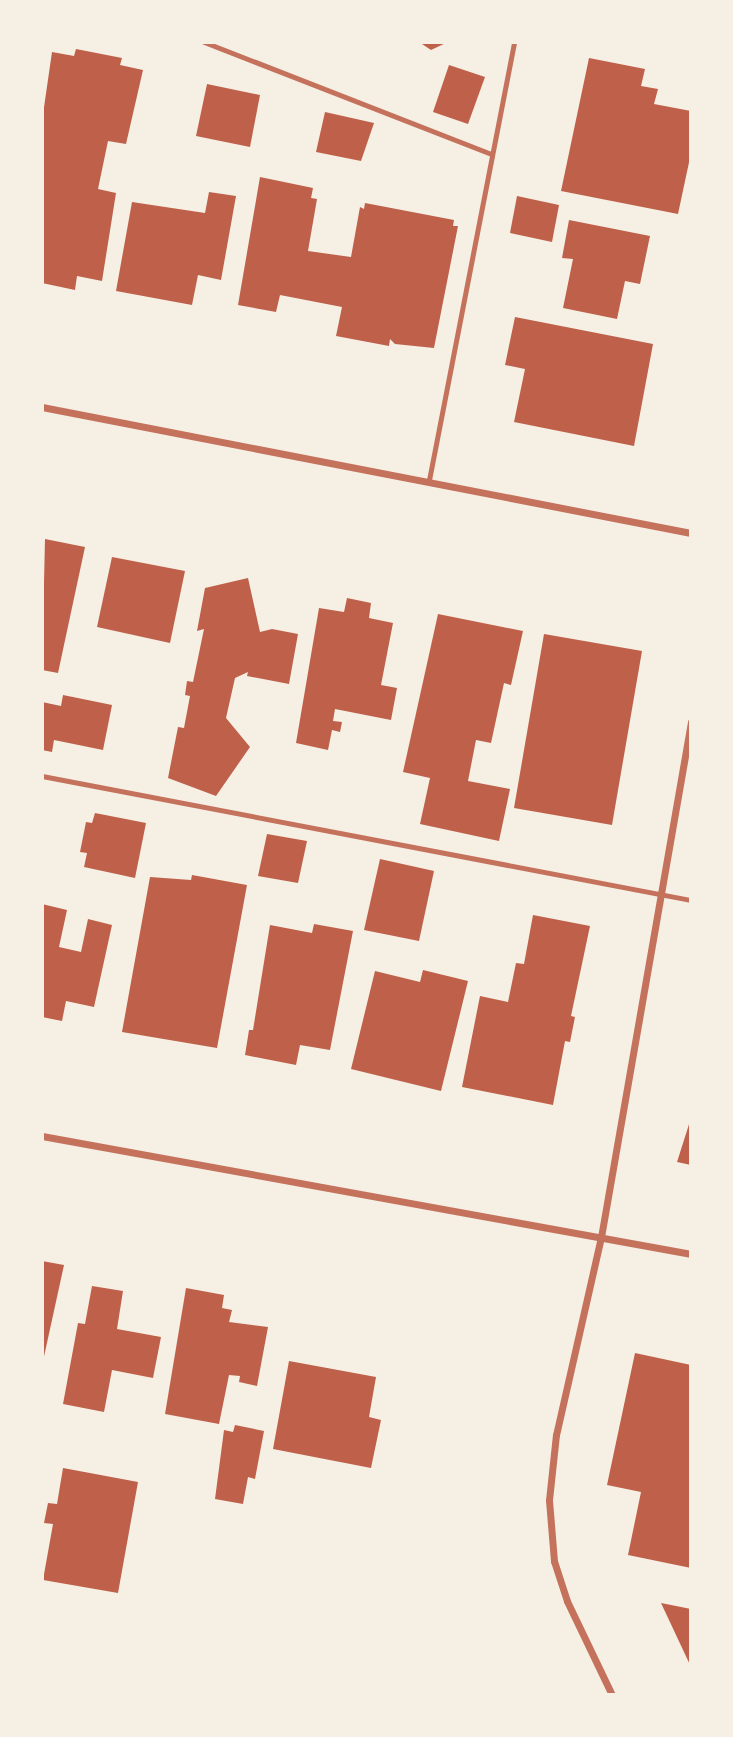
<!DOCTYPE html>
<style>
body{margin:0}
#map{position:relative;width:733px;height:1737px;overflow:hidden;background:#f6efe4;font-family:"Space Grotesk",sans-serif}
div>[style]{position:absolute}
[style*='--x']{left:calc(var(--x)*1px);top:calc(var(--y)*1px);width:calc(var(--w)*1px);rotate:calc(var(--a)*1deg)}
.building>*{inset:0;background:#bf614a}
.service>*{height:5px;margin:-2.5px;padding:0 2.5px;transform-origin:2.5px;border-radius:2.5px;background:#c5725c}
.minor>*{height:7px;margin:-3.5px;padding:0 3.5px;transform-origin:3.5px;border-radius:3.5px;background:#c5725c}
span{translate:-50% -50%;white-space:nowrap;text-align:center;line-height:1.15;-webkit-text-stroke:5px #f6efe4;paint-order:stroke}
.frame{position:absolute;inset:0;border:44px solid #f6efe4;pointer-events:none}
</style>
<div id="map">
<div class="building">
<div style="clip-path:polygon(419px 42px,448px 42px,431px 50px)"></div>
<div style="clip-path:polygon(76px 49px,122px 58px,120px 65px,143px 70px,126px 144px,108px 141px,98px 189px,116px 193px,102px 281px,77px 276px,75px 290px,42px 283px,42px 121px,52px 52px,74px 56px)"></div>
<div style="clip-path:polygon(589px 58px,645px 69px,641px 86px,658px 89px,654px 104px,691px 111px,691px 153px,678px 214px,561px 191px)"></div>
<div style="clip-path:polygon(449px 65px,485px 77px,468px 124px,433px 112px)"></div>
<div style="clip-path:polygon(207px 84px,260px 95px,250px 147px,196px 136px)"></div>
<div style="clip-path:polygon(325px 112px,374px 123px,361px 161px,316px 152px)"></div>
<div style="clip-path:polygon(260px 177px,313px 188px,311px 198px,317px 199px,308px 251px,351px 257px,360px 207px,364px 209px,365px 203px,454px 220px,453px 226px,458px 226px,434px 348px,395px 344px,390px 339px,389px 346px,336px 336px,342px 307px,280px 295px,276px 312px,238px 305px)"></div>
<div style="clip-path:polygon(209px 192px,236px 196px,221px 280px,198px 275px,192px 305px,116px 291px,132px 202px,205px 213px)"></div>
<div style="clip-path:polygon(517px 196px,559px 205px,552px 242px,510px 233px)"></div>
<div style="clip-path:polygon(569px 220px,650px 236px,640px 284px,625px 281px,617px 319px,563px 308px,573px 259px,562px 258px)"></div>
<div style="clip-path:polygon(515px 317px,653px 344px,634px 446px,514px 422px,525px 369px,505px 365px)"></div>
<div style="clip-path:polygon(45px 539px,85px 547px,58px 673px,42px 670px)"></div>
<div style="clip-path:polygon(112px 557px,185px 571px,170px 643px,97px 627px)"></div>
<div style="clip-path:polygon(248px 578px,260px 632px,272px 629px,298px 634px,289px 684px,247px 676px,248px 672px,235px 678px,226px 718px,250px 747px,216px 796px,168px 778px,178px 727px,184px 728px,190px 696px,185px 695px,187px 681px,193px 682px,204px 629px,197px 631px,205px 588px)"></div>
<div style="clip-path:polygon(347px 598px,371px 603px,369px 618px,393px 623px,381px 685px,397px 688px,391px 720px,335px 709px,333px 721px,342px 722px,340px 732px,332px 730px,328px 750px,296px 743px,319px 608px,344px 612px)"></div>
<div style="clip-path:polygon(438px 614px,523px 631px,511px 685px,504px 683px,491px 743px,476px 740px,468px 781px,510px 789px,499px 841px,420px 824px,430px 778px,403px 772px)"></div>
<div style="clip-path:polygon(544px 634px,642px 651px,612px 825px,514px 808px)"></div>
<div style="clip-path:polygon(63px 695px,112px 705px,103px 750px,54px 740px,52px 752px,42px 750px,42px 702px,61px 706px)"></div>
<div style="clip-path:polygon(95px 813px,146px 823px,135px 878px,84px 867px,87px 853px,80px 852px,86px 822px,92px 823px)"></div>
<div style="clip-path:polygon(267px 834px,307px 841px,298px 883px,258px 876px)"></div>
<div style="clip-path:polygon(380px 859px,434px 871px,419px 941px,364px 930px)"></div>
<div style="clip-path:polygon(192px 875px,247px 885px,217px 1048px,122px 1032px,150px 877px,191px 880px)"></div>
<div style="clip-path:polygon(42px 904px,67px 910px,59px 947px,81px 952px,88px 919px,112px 925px,94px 1007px,66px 1001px,62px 1021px,42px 1017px)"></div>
<div style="clip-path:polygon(533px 915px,590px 926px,571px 1016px,575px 1017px,570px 1042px,565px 1041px,553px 1105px,462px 1087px,480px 996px,508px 1002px,516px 963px,524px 964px)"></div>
<div style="clip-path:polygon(314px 924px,353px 931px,330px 1050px,300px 1045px,296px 1065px,245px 1055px,249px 1030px,253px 1030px,270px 925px,312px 933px)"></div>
<div style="clip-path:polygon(423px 970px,468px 981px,441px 1091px,351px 1069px,375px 971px,420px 982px)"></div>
<div style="clip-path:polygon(691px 1118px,691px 1165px,677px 1162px)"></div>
<div style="clip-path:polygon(42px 1261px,64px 1265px,43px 1361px,42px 1361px)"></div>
<div style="clip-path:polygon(92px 1286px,123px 1291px,117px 1329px,161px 1337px,153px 1378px,112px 1370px,104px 1412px,63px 1404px,78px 1323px,85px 1324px)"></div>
<div style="clip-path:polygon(186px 1288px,224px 1295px,222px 1308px,232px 1310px,229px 1322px,268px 1327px,257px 1386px,239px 1382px,240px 1376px,229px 1375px,219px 1424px,165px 1414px)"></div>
<div style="clip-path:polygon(635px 1353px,691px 1365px,691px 1568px,628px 1555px,641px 1492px,607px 1485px)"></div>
<div style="clip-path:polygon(289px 1361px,376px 1377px,369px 1417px,381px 1420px,371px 1468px,273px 1449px)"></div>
<div style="clip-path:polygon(235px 1425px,264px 1431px,255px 1479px,248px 1477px,243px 1504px,215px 1499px,224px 1430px,233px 1432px)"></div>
<div style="clip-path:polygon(63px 1468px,138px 1482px,118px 1593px,43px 1580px,53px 1524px,44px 1523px,48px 1503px,57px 1504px)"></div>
<div style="clip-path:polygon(661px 1603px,691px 1609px,691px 1667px)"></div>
</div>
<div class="service">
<div style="--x:204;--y:42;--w:309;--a:21.3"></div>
<div style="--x:429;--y:480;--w:446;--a:-79"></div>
<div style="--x:42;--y:776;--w:661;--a:10.82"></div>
</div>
<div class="minor">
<div style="--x:42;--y:407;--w:661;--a:10.99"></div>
<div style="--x:42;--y:1136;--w:660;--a:10.3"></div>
<div style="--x:612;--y:1695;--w:104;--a:-115.6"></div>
<div style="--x:567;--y:1601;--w:42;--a:-108"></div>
<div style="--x:554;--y:1561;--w:61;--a:-94.7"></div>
<div style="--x:549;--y:1500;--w:65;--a:-83.9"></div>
<div style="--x:556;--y:1435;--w:203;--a:-77.2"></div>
<div style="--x:601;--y:1237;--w:523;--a:-80.09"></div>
</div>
<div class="frame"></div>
</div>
